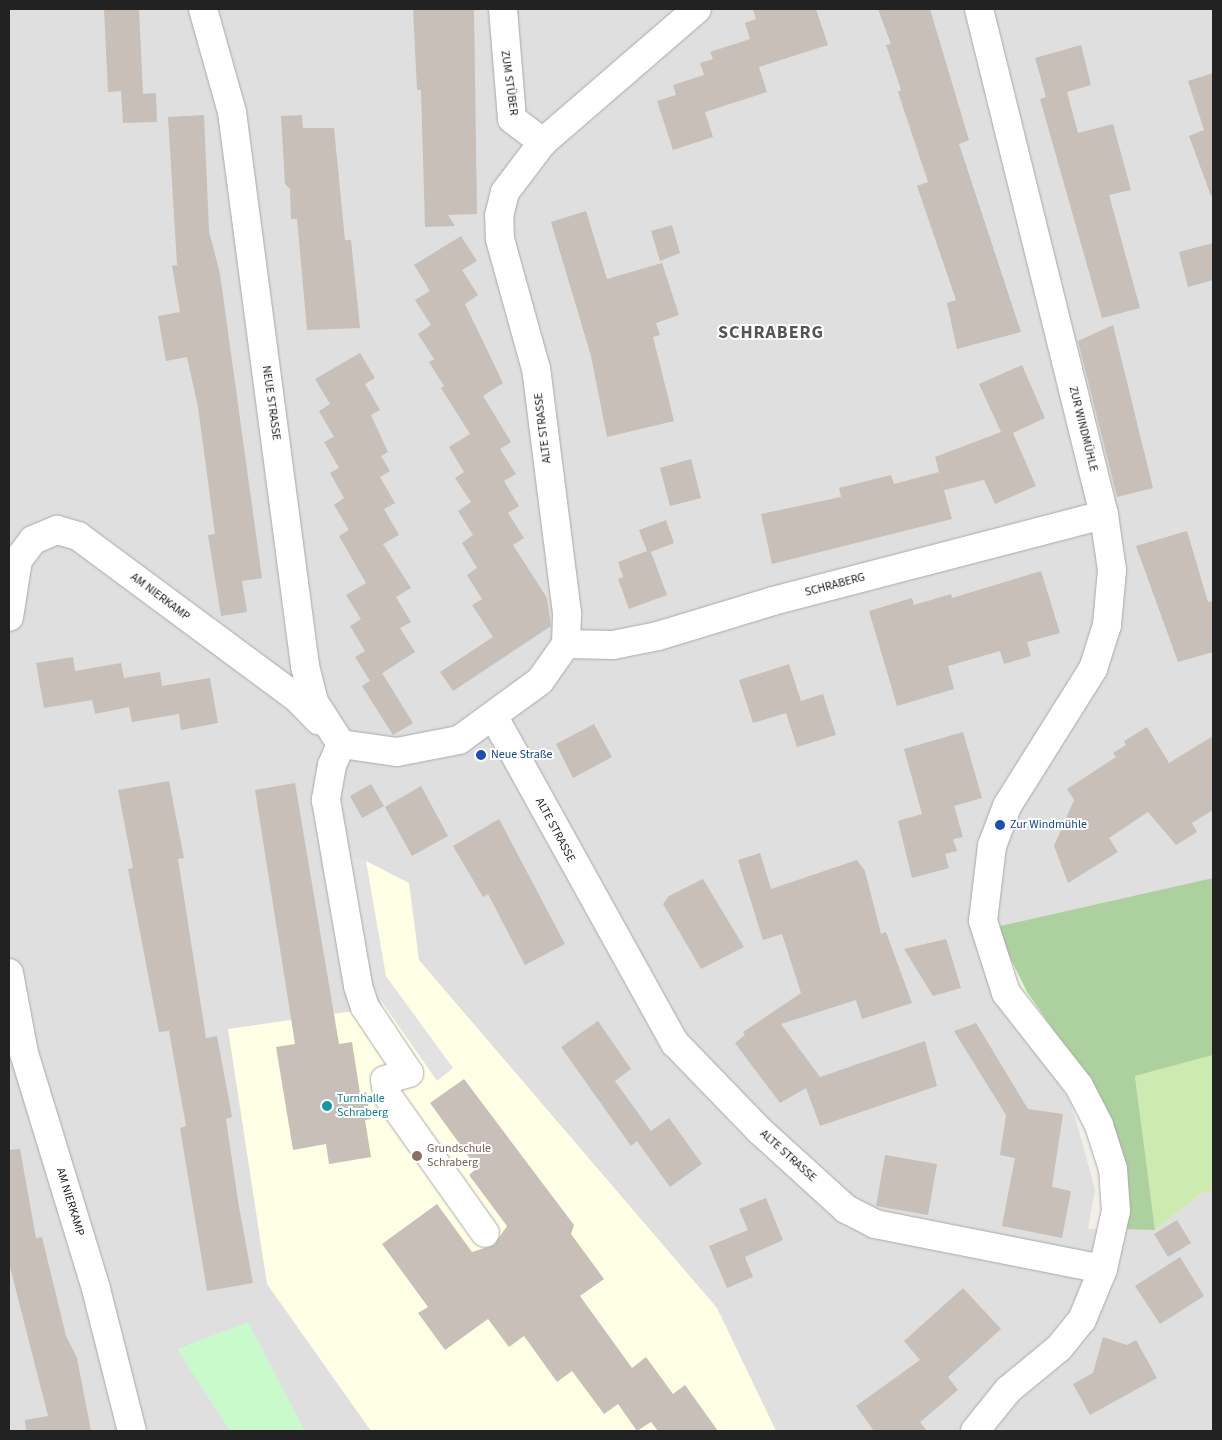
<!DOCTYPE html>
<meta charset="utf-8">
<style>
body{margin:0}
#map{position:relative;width:1222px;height:1440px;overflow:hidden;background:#f2efe9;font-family:"Source Sans 3",sans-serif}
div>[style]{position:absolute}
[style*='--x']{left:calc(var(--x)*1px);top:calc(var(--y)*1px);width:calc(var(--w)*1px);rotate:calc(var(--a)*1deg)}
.residential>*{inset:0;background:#e0dfdf}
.education>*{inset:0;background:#ffffe5}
.grass>*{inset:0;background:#cdebb0}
.forest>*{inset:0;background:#add19e}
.park>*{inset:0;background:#c8facc}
.parking>*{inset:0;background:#e2e2e2}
.building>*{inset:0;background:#c7bfb8}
.roads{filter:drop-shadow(0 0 1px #a9a9a9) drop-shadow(0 0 1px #a9a9a9)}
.minor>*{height:28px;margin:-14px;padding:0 14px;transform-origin:14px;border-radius:14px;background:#fff}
.dots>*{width:14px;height:14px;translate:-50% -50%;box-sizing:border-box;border:2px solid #fff;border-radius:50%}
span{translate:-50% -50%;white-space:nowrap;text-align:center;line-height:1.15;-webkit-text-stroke:4px #fff;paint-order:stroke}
.street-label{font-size:12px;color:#222}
.transit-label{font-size:12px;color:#164399}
.left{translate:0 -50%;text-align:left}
.culture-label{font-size:12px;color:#0d838f}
.education-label{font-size:12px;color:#785e54}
.district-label{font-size:18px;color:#555;font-weight:700;letter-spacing:1px}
.frame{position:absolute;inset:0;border:10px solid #222;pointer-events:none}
</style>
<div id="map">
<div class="residential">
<div style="clip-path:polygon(9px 9px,1213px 9px,1213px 878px,974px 936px,1071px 1103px,1095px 1189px,1088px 1229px,1155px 1230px,1203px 1192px,1213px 1191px,1213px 1431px,9px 1431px)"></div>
</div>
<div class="education">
<div style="clip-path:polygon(344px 856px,366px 861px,409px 883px,419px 960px,717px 1308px,776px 1431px,371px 1431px,267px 1284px,228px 1029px,382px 1007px)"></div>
</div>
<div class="grass">
<div style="clip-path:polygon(1213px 1055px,1213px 1191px,1203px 1192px,1155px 1230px,1135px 1076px)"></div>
</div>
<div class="forest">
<div style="clip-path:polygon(1213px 878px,1213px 1055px,1135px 1076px,1155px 1230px,1116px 1229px,1097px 1092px,1027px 992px,1002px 941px,1000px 926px)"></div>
</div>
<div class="park">
<div style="clip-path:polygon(248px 1322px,305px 1431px,230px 1431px,177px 1349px)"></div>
</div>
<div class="parking">
<div style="clip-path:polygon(344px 856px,366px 861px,386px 976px,453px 1068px,437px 1081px,370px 985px)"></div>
</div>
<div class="building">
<div style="clip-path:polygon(104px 9px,139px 9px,143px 94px,156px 93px,157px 122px,123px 123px,121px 91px,108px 92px)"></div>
<div style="clip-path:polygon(413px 9px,474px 9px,477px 214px,448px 215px,455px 226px,425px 227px,421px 90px,417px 90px)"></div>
<div style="clip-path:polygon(753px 9px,816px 9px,828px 45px,759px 67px,767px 92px,705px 112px,713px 137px,673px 150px,657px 101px,676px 95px,673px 85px,704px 75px,700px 63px,713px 59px,710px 52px,750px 39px,745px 23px,756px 19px)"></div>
<div style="clip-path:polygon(878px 9px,930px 9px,969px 140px,959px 144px,1021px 332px,957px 349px,947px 303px,956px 300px,917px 186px,928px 182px,898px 92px,901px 90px,886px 45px,891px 44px)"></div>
<div style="clip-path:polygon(1081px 45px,1091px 85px,1067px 92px,1078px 133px,1113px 124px,1131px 190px,1109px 195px,1140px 308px,1102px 318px,1040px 99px,1046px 97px,1035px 58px)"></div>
<div style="clip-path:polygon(1213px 73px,1213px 195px,1211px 196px,1189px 136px,1204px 130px,1188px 81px)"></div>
<div style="clip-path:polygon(204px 115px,209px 231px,220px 274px,262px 578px,242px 581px,247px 612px,221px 616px,208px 535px,215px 534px,198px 407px,187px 357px,166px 361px,158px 316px,180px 312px,172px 266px,177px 265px,168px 117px)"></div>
<div style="clip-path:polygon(302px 115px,303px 128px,334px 128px,345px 240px,351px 240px,360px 328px,307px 330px,297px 219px,291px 219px,290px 189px,285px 184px,281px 116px)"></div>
<div style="clip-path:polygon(586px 211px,607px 279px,662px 263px,679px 315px,656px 323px,660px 335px,653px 337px,674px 421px,607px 437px,591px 356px,551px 222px)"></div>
<div style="clip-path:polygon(672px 225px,680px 253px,660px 261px,651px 231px)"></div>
<div style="clip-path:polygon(461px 236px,477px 261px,462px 270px,478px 295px,465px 304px,503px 383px,483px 396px,511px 442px,500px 449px,516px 474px,504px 481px,519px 506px,508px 513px,524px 538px,513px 545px,547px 598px,551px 626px,453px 691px,440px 672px,493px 637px,472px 605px,482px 599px,467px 575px,477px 568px,462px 543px,473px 535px,458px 511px,471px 502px,455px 478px,464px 472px,449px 447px,470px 434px,441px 388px,444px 386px,429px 362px,434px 359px,418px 334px,431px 325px,415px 300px,430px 291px,414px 265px)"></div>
<div style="clip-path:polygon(1213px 243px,1213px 280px,1188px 287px,1179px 252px)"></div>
<div style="clip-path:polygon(1113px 325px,1153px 488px,1117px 497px,1078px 341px)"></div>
<div style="clip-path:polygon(360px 353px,375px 378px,365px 384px,380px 410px,371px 415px,388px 452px,381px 456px,390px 471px,380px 477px,395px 503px,384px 509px,399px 535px,383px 544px,411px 588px,396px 597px,411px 622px,400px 628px,415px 652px,370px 681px,355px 657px,365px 651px,350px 626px,361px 619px,346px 595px,366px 583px,339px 536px,349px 530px,334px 505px,344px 498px,330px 473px,339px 468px,324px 442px,334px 437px,319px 411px,330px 404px,315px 379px)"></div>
<div style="clip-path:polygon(1022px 365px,1045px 418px,1013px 433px,1036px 486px,995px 504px,984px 480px,944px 490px,935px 457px,1001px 432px,979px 384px)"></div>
<div style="clip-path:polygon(691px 459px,701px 498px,670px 506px,660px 468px)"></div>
<div style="clip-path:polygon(939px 472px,952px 519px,772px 564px,761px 514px,841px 497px,839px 488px,891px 475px,894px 484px)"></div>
<div style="clip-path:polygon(666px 520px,674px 543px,651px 552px,667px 595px,629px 609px,618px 579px,623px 577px,618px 562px,647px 551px,639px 530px)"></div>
<div style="clip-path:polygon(1187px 531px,1208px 602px,1213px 601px,1213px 652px,1178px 662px,1136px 546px)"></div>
<div style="clip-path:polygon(1041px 571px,1060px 633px,1027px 642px,1031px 656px,1004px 664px,1000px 651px,948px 666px,954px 689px,897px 706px,869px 611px,912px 598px,914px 605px,951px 594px,952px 598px)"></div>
<div style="clip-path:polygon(73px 657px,75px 671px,121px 663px,124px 678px,160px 672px,162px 686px,210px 678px,218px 723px,181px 730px,179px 714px,132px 722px,129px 707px,95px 714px,92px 700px,44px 708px,36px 663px)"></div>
<div style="clip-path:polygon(789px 664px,801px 701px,823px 694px,836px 735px,797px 747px,786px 713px,753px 723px,739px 680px)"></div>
<div style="clip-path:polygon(382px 673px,413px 723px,393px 735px,362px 686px)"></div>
<div style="clip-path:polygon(594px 724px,612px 757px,573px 778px,556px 744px)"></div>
<div style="clip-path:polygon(1147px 727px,1169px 763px,1213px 736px,1213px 810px,1192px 823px,1197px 832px,1176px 845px,1148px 812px,1109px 838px,1118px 852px,1068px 883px,1054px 846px,1074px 800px,1067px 789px,1116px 757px,1113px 753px,1126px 745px,1124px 741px)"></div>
<div style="clip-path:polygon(963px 732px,982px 798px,954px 806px,963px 837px,953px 839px,957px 851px,945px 854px,949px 868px,912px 878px,898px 821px,922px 814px,904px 749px)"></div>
<div style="clip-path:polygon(169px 781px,184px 858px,178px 859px,206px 1038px,217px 1036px,232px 1117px,226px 1119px,238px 1201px,253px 1283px,207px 1291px,180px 1128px,186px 1126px,169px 1031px,159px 1032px,128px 869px,133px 868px,118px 790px)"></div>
<div style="clip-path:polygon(295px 783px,339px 1044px,352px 1042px,360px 1093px,366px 1092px,371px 1119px,365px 1120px,371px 1157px,329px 1164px,326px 1144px,293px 1150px,276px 1047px,295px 1044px,255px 790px)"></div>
<div style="clip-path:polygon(371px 784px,384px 806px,362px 818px,350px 796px)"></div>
<div style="clip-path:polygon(421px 786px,448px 836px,412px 856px,385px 807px)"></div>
<div style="clip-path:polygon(499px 819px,565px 944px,525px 965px,488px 894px,483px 897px,453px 846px)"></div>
<div style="clip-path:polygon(760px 853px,771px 889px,857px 860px,865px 871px,881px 934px,886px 932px,912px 1003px,862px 1019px,856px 1000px,781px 1024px,820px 1077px,925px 1041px,937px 1086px,820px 1126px,806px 1088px,780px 1103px,735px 1043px,745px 1035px,743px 1032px,801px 993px,782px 934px,763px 940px,738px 860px)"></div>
<div style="clip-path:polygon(703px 879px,744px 947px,701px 969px,663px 904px,669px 896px)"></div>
<div style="clip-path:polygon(946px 939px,961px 988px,933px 996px,904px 949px)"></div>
<div style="clip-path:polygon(598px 1021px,631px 1069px,615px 1081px,651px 1131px,669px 1118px,702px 1164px,670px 1187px,637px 1141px,631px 1146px,561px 1047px)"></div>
<div style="clip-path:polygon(976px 1023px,1028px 1109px,1063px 1114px,1052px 1187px,1071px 1191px,1062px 1238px,1002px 1226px,1015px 1158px,1000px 1155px,1006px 1115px,954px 1031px)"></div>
<div style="clip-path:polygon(464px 1079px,574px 1225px,571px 1234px,604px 1279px,580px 1296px,632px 1368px,646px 1357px,673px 1394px,685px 1385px,718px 1431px,658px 1431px,651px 1422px,637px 1431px,618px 1404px,604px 1414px,572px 1371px,557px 1382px,524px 1336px,509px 1347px,488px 1319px,445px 1350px,418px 1313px,428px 1307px,382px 1244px,437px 1204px,472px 1252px,494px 1245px,507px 1226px,469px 1175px,477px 1168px,430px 1103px)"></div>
<div style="clip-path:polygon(20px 1149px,36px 1238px,42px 1237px,66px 1336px,77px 1358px,91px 1431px,26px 1431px,25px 1420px,48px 1416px,9px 1263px,9px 1150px)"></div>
<div style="clip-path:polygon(885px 1155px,937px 1164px,928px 1215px,876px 1206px)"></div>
<div style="clip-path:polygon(766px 1198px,783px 1240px,745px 1257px,753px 1277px,727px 1288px,709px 1246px,748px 1230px,739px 1209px)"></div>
<div style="clip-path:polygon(1177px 1220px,1191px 1243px,1168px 1257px,1154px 1234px)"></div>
<div style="clip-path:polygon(1180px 1257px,1204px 1296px,1160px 1324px,1135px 1286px)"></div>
<div style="clip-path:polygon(963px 1288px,1001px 1329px,948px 1377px,958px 1390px,920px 1422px,927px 1431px,874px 1431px,856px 1406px,920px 1360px,904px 1341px)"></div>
<div style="clip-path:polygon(1103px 1337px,1127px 1345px,1136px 1340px,1157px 1378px,1090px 1415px,1073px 1384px,1093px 1373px)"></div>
</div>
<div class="roads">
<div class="minor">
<div style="--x:203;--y:9;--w:107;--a:74.3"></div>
<div style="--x:232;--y:112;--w:559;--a:82.49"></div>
<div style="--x:305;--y:666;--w:37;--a:76"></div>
<div style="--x:314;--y:702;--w:50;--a:57.3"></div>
<div style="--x:503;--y:9;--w:110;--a:85.3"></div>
<div style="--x:512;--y:119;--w:39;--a:37"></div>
<div style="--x:9;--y:617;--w:58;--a:-81"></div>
<div style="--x:18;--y:560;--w:25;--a:-53"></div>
<div style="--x:33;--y:540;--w:26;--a:-23"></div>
<div style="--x:57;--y:530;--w:22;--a:16"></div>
<div style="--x:78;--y:536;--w:274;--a:36.5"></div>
<div style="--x:298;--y:699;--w:30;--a:46"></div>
<div style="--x:566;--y:644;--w:47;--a:1.2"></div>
<div style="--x:613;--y:645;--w:46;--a:-11.3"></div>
<div style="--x:658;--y:636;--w:120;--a:-16.9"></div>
<div style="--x:773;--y:601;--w:342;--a:-14.6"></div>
<div style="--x:494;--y:717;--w:373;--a:61"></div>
<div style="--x:675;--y:1043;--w:121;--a:46"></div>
<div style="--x:759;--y:1130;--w:118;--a:42.2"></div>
<div style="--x:846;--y:1209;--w:33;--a:27"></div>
<div style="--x:875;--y:1224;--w:232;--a:11.2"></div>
<div style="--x:341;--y:744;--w:57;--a:8.1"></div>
<div style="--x:397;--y:752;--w:63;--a:-11"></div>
<div style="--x:459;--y:740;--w:100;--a:-36.1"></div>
<div style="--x:540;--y:681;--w:45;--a:-54.9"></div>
<div style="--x:566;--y:644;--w:31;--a:-88"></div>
<div style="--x:567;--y:613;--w:246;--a:-97.2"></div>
<div style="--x:536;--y:369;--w:135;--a:-105.5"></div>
<div style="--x:500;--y:239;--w:23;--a:-92"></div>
<div style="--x:499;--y:216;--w:25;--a:-76"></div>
<div style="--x:505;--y:192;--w:63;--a:-52.8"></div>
<div style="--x:543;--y:142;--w:203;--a:-40.8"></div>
<div style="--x:341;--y:744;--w:23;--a:113"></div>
<div style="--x:332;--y:765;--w:36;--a:100"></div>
<div style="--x:326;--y:800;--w:189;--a:80.2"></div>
<div style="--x:358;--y:986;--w:22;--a:72"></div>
<div style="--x:365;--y:1007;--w:79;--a:56.3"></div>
<div style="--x:409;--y:1073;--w:25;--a:164"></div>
<div style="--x:385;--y:1080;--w:15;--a:82"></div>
<div style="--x:387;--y:1095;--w:169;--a:54.6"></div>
<div style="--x:9;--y:973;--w:81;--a:79.4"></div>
<div style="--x:24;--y:1053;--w:247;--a:73"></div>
<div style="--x:96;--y:1289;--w:146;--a:75.8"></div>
<div style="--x:975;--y:1431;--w:53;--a:-51.2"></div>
<div style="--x:1008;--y:1390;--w:66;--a:-39.5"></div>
<div style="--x:1059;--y:1348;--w:36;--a:-51"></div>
<div style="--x:1082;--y:1320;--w:55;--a:-67.6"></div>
<div style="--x:1103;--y:1269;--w:59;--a:-77.4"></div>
<div style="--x:1116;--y:1211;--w:42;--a:-94.1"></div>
<div style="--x:1113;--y:1169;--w:46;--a:-107.7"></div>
<div style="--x:1099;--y:1125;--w:44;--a:-117.1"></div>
<div style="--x:1079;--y:1086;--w:118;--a:-128.1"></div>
<div style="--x:1006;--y:993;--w:76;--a:-107.7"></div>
<div style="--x:983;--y:921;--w:76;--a:-83.2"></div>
<div style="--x:992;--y:846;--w:43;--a:-69.4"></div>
<div style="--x:1007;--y:806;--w:162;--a:-57.9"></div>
<div style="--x:1093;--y:669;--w:46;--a:-72.3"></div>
<div style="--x:1107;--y:625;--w:55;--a:-84.8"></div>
<div style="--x:1112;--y:570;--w:56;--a:-98.3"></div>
<div style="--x:1104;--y:515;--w:521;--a:-103.88"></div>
</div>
</div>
<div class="dots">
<div style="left:481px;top:755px;background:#1a4fb4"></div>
<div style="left:1000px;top:825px;background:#1a4fb4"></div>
<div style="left:327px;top:1106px;background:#0f9aa8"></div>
<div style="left:417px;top:1156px;background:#8d6e63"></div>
</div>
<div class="street-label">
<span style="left:509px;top:83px;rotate:82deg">ZUM STÜBER</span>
<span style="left:271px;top:403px;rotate:82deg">NEUE STRASSE</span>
<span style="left:543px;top:428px;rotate:-97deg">ALTE STRASSE</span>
<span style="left:1083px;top:429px;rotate:76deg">ZUR WINDMÜHLE</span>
<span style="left:835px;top:585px;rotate:-15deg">SCHRABERG</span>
<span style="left:160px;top:597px;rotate:37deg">AM NIERKAMP</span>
<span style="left:555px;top:830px;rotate:62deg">ALTE STRASSE</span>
<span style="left:788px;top:1156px;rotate:42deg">ALTE STRASSE</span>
<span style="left:70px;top:1202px;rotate:73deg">AM NIERKAMP</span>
</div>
<div class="transit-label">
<span class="left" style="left:491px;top:755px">Neue Straße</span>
<span class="left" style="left:1010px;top:825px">Zur Windmühle</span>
</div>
<div class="culture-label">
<span class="left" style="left:337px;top:1106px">Turnhalle<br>Schraberg</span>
</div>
<div class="education-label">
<span class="left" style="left:427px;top:1156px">Grundschule<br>Schraberg</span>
</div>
<div class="district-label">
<span style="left:771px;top:333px">SCHRABERG</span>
</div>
<div class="frame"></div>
</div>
